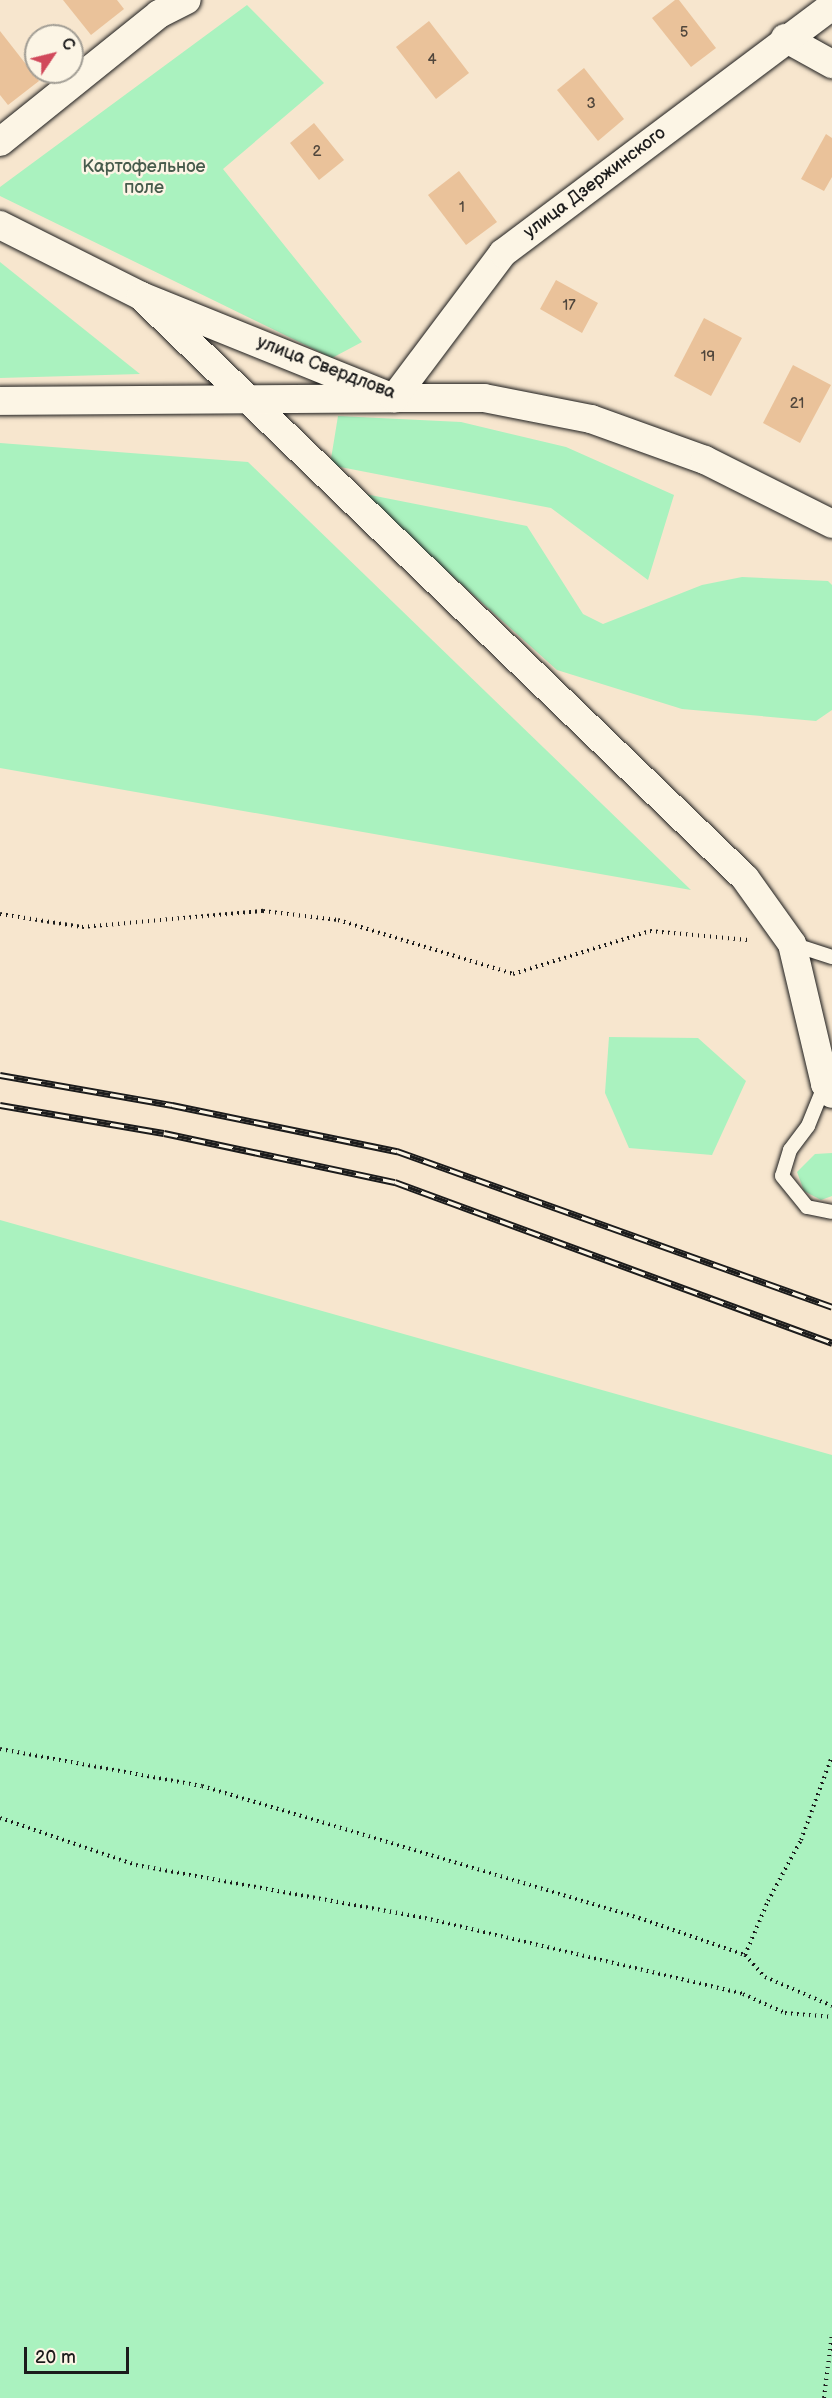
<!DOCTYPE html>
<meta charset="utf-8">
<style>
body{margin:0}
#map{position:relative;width:832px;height:2398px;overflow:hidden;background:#f7e6ce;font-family:"Balsamiq Sans",sans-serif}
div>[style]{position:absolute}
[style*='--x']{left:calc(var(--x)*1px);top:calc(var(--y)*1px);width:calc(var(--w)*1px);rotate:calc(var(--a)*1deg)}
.green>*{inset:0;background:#aaf2bf}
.building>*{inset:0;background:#eac29a}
.path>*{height:4px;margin-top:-2px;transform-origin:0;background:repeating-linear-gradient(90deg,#1c1c1c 0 1.5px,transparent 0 6px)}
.roads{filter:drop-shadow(0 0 2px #1c1c1c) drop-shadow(0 0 2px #1c1c1c)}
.lane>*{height:14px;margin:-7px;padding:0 7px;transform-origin:7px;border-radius:7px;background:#fcf5e5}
.street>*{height:28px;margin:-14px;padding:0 14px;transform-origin:14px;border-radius:14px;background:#fcf5e5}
.rail>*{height:7px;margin-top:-3.5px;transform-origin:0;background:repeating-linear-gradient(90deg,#fcf5e5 0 14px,#1c1c1c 0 28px);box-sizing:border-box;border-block:2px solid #1c1c1c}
span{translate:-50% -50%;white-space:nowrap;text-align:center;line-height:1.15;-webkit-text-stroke:5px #fcf5e5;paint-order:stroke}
.number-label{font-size:15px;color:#50463c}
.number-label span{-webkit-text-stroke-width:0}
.park-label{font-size:18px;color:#475c4d}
.street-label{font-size:18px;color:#1c1c1c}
.north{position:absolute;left:24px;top:24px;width:60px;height:60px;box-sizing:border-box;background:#fcf5e5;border:2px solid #a29e95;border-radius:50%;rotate:55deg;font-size:16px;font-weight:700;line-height:24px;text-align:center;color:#1c1c1c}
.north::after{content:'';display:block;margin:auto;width:21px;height:27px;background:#d1495b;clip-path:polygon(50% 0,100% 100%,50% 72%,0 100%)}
.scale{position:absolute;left:24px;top:2347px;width:105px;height:27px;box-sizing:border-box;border:3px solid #1c1c1c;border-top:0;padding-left:8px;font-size:18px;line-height:21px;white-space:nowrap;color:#1c1c1c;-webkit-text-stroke:4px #fcf5e5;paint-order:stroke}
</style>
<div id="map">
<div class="green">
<div style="clip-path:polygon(247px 5px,324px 83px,223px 169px,362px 342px,332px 358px,0 196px,0 187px)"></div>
<div style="clip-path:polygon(0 262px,140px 374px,0 378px)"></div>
<div style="clip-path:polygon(338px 416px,461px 422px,566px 447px,674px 495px,648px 580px,551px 508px,330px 465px)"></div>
<div style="clip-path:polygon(0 443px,248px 462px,691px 890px,0 768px)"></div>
<div style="clip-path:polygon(360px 493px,527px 526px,583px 614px,603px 624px,702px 585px,742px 577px,828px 581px,832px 585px,832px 710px,816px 721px,682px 709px,557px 670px)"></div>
<div style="clip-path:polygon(609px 1037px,698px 1038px,746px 1081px,712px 1155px,629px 1148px,605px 1093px)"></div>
<div style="clip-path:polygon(832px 1153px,832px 1196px,821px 1200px,804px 1191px,797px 1172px,815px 1154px)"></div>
<div style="clip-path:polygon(0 1220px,832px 1455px,832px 2398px,0 2398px)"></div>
</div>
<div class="building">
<div style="clip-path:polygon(63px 0,117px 0,124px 9px,91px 35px)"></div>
<div style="clip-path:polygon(675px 0,679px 0,716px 48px,691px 67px,652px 18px)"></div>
<div style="clip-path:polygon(429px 21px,469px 73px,436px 99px,396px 47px)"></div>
<div style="clip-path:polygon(0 31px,39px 81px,8px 105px,0 95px)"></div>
<div style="clip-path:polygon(584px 68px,624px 119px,598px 141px,557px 90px)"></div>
<div style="clip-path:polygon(314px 123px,344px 160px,319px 180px,290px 143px)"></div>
<div style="clip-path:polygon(826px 134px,832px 138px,832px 177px,824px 191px,801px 179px)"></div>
<div style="clip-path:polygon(459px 171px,497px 222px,466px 245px,428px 195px)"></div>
<div style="clip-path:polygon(556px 280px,598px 303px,582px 333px,540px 309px)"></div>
<div style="clip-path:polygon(704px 318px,742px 338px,711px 396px,674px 376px)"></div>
<div style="clip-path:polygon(793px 365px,831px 385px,800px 443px,763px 423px)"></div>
</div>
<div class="path">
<div style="--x:0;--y:914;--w:83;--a:9"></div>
<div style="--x:82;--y:927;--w:182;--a:-5.1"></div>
<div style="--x:263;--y:911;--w:76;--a:6.8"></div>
<div style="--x:338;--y:920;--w:183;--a:17.1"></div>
<div style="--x:513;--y:974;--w:144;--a:-17.4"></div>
<div style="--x:650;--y:931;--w:99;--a:5.2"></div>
<div style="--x:0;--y:1749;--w:205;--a:10.4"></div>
<div style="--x:202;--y:1786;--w:457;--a:16.8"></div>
<div style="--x:639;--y:1918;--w:112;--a:19.2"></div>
<div style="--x:745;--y:1955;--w:30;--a:48"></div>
<div style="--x:765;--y:1977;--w:73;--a:23.4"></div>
<div style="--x:0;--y:1818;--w:144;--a:19.1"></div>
<div style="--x:136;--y:1865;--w:294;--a:10.4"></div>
<div style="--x:425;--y:1918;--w:327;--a:13.4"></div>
<div style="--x:743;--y:1994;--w:46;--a:24.3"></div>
<div style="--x:785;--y:2013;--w:47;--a:4.9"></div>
<div style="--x:745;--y:1955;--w:59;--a:-66.9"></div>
<div style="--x:768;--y:1901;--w:69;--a:-61.6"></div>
<div style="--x:801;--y:1840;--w:90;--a:-69.7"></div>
<div style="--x:824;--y:2398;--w:65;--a:-83"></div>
</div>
<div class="roads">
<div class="lane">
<div style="--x:792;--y:944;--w:42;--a:18"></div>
<div style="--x:825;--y:1084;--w:45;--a:112"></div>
<div style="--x:808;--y:1126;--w:30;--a:127"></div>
<div style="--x:790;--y:1150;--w:27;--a:107"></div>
<div style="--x:782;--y:1176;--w:40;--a:51"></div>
<div style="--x:807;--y:1207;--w:25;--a:11"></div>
</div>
<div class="street">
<div style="--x:785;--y:38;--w:54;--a:29"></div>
<div style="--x:0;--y:142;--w:204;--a:-38.8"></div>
<div style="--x:159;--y:14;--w:31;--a:-27"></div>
<div style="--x:0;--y:225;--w:158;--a:26.7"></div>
<div style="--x:141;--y:296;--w:273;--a:22"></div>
<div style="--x:394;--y:398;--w:90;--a:0"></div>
<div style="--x:484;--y:398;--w:109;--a:11.1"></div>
<div style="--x:591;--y:419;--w:121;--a:19.8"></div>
<div style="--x:705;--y:460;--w:142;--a:26.7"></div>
<div style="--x:141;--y:296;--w:839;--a:43.94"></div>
<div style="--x:745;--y:878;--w:81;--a:54.5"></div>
<div style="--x:792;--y:944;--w:144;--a:76.7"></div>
<div style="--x:825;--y:1084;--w:12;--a:55"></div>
<div style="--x:0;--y:401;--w:394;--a:-0.4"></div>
<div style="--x:394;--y:398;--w:181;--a:-53.1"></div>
<div style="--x:503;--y:253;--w:411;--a:-36.9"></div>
</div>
</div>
<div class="rail">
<div style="--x:0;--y:1075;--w:175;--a:9.9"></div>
<div style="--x:172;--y:1105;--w:230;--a:11.6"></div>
<div style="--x:397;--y:1151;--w:462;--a:19.7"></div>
<div style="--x:0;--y:1105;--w:166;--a:9.7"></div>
<div style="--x:164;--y:1133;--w:236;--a:12"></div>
<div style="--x:395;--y:1182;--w:466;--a:20.2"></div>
</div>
<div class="number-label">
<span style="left:684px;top:33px">5</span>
<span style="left:432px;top:60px">4</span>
<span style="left:591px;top:104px">3</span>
<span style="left:317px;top:152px">2</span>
<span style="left:462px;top:208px">1</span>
<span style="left:569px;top:306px">17</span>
<span style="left:708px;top:357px">19</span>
<span style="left:797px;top:404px">21</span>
</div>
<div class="park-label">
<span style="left:144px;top:178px">Картофельное<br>поле</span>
</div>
<div class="street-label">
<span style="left:595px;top:183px;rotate:-37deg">улица Дзержинского</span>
<span style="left:326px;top:368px;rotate:21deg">улица Свердлова</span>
</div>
<div class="north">С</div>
<div class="scale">20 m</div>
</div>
